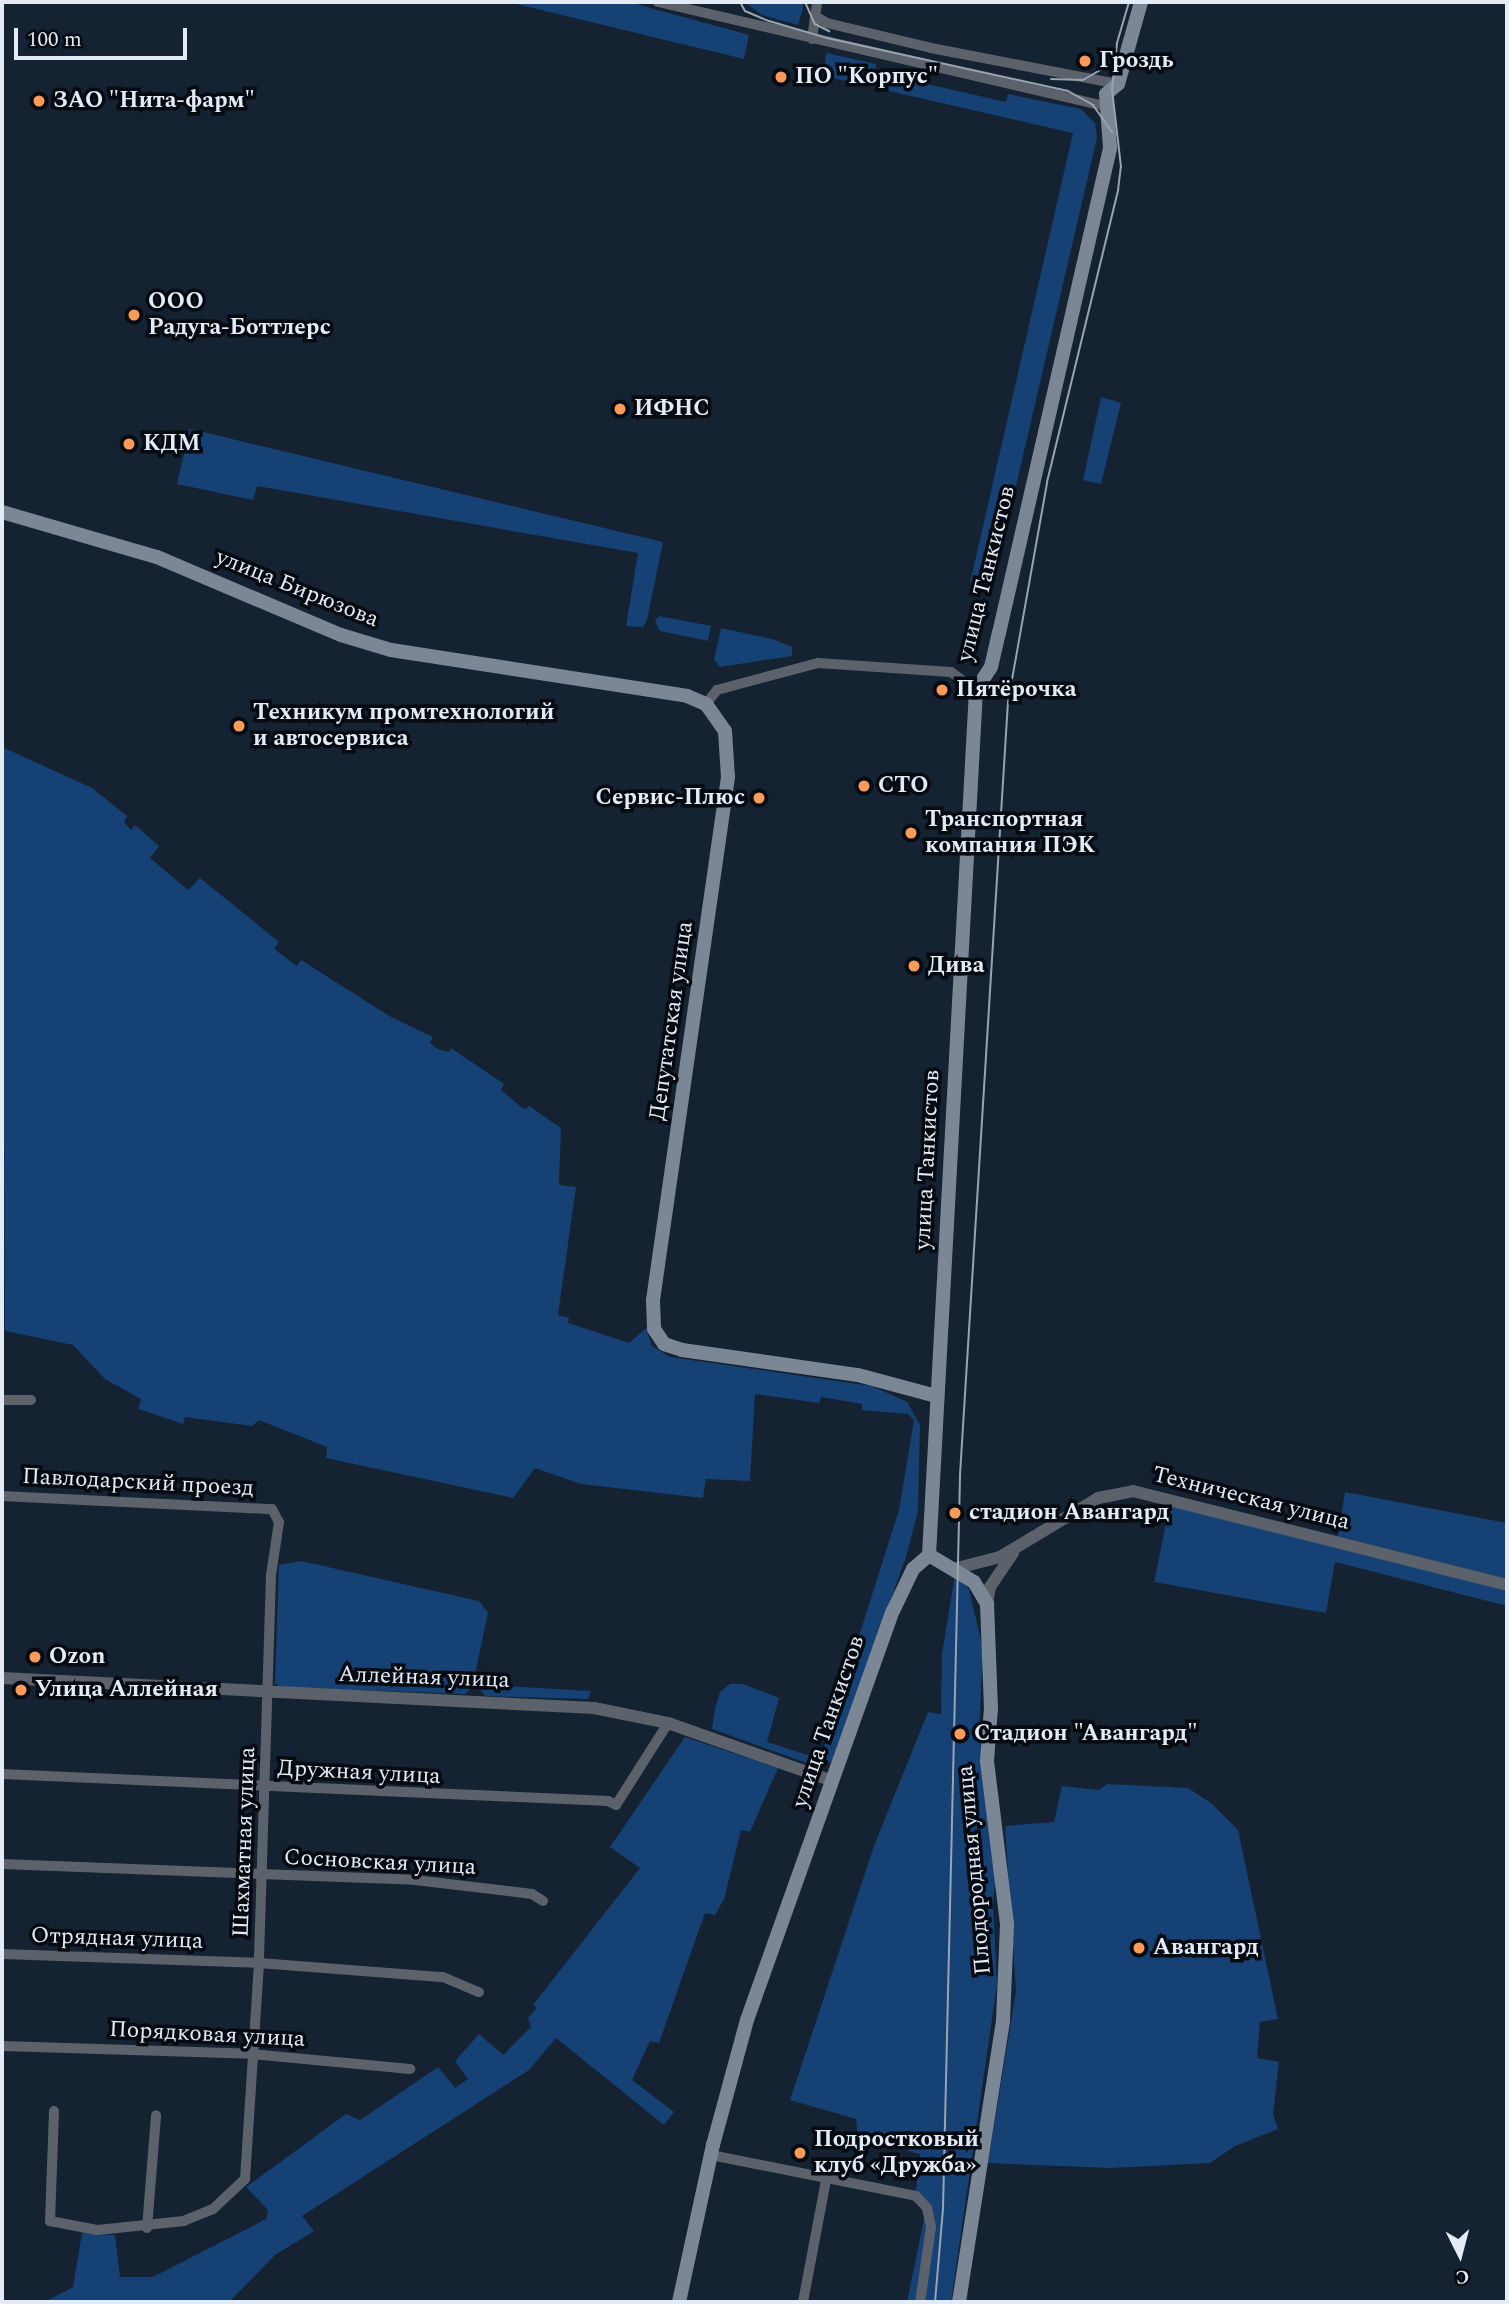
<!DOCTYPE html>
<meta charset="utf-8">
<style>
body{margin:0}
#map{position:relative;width:1509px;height:2304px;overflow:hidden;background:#152232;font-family:Spectral,serif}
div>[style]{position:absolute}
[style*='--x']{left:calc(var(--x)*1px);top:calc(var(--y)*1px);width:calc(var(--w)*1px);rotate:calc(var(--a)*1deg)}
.green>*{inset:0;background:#154174}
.minor>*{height:10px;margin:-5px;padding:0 5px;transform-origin:5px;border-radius:5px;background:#5b626b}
.tertiary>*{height:12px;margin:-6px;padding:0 6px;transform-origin:6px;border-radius:6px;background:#5b626b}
.secondary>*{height:14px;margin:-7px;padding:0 7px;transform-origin:7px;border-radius:7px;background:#7c8795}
.tram>*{height:2px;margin:-1px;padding:0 1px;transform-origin:1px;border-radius:1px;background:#9aa4b1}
.dots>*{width:19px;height:19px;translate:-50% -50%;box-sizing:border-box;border:4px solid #060b12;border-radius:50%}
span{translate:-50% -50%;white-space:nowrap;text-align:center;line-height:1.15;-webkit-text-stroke:7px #060b12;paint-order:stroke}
.poi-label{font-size:23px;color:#e2ebf6;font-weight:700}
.left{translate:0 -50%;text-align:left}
.right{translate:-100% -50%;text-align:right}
.street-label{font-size:23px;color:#e2ebf6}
.frame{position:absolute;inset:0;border:4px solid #e2ebf6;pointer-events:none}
.north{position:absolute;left:1425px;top:2220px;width:70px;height:70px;-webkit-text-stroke:5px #060b12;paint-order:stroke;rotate:174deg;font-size:19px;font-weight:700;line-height:28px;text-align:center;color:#e2ebf6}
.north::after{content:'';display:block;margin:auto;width:24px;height:32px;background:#e2ebf6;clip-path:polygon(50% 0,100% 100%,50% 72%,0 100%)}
.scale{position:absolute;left:14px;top:28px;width:173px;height:32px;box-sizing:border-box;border:4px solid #e2ebf6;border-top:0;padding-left:9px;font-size:21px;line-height:24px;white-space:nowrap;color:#e2ebf6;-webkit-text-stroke:5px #060b12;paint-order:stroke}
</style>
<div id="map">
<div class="green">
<div style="clip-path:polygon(508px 2px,629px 2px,749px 35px,744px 59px)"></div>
<div style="clip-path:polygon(744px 2px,803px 2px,803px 9px,798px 25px,762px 15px)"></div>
<div style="clip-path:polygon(826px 53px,876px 64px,875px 72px,1006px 102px,1008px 94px,1081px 109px,1095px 123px,1097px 138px,992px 589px,970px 583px,1073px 133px,824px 76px)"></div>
<div style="clip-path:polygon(1101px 397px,1121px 403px,1101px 484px,1083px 480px)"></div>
<div style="clip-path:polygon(190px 429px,663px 542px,647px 620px,643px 627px,626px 626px,638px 553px,257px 486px,253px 500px,177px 484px)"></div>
<div style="clip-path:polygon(659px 616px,711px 626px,708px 641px,660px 631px,655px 621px)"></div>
<div style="clip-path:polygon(721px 628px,772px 639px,792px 647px,792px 656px,720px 667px,714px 660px)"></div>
<div style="clip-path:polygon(2px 747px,92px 788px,127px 816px,124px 822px,131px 830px,135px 825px,159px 846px,150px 858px,188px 890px,200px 878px,279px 942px,274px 949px,297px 966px,301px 960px,391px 1017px,433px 1037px,430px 1043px,438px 1049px,449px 1052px,451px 1048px,504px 1084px,501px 1090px,520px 1106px,526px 1109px,529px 1106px,561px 1128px,559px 1185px,576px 1187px,558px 1315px,569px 1318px,568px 1323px,629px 1343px,646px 1328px,652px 1346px,670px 1357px,872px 1386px,907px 1402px,920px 1425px,918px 1511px,906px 1557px,832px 1762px,815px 1766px,712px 1729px,715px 1709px,720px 1692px,730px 1684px,743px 1684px,779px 1698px,767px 1742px,820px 1759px,899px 1510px,914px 1420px,908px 1414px,862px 1410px,862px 1404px,821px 1397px,819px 1403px,755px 1394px,750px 1481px,706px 1479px,703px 1498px,581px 1484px,535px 1468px,513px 1498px,326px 1458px,327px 1447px,259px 1420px,252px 1426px,185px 1417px,183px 1424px,138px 1409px,141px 1399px,105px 1379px,73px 1345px,5px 1331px)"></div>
<div style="clip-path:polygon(1345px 1492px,1507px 1523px,1507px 1579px,1338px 1536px)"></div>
<div style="clip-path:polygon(1170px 1504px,1507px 1591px,1507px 1606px,1335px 1562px,1326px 1613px,1154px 1582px)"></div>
<div style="clip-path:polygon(301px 1561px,479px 1601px,488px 1613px,472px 1688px,465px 1694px,280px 1687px,275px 1683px,279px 1565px)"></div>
<div style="clip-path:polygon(955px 1575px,969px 1589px,983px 1649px,979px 1732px,996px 1874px,993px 1903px,997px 1985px,951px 2302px,907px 2302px,925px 2214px,915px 2200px,920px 2154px,858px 2138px,856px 2119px,790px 2100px,874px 1846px,928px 1712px,941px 1714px,942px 1654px)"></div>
<div style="clip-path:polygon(487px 1685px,591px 1691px,588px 1699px,485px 1696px,479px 1688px)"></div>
<div style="clip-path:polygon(685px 1737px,778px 1768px,750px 1832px,741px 1830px,724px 1899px,715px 1915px,705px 1913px,659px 2043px,650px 2041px,632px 2080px,674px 2112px,664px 2125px,556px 2038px,529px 2070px,302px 2216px,314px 2231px,275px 2255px,229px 2302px,45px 2302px,73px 2287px,82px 2233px,115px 2235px,120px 2277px,153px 2277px,266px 2219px,268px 2210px,246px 2187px,346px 2114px,360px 2120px,438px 2067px,455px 2088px,468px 2079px,455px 2061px,479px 2034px,503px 2055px,531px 2027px,528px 2018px,537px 2008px,533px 2005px,640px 1868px,610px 1847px)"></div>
<div style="clip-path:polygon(1107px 1784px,1188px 1788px,1211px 1803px,1238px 1830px,1278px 2019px,1260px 2022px,1257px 2058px,1279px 2062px,1273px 2114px,1278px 2129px,1235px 2146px,1210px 2163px,1111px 2168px,988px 2163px,1016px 1991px,1005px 1826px,1054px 1822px,1062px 1786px,1099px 1790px)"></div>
</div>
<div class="minor">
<div style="--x:658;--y:2;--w:459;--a:13.1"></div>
<div style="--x:817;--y:17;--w:12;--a:31"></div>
<div style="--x:827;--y:23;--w:107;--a:13.5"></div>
<div style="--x:931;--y:48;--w:190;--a:10.9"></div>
<div style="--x:812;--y:39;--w:37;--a:-82"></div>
<div style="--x:706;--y:704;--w:18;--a:-52"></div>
<div style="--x:717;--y:690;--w:105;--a:-15"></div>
<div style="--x:818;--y:663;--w:133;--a:3.9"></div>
<div style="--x:951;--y:672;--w:31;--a:36"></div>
<div style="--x:2;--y:1400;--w:29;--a:0"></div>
<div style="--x:2;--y:1496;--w:270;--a:2.8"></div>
<div style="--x:272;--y:1509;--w:15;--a:62"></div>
<div style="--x:279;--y:1522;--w:54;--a:98.6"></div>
<div style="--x:271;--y:1575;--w:388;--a:91.8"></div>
<div style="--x:259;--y:1963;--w:216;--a:93.7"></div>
<div style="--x:245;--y:2179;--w:44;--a:136.8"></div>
<div style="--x:213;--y:2209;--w:31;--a:158"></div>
<div style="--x:184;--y:2221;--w:87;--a:174.1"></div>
<div style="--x:97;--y:2230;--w:48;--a:-169.2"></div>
<div style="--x:50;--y:2221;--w:110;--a:-87.9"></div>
<div style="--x:2;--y:1774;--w:607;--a:2.55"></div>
<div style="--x:608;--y:1801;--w:9;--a:27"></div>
<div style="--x:616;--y:1805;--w:97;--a:-57.6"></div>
<div style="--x:2;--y:1864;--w:413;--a:2.2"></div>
<div style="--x:415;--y:1880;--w:118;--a:6.8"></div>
<div style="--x:532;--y:1894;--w:13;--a:32"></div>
<div style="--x:2;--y:1954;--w:257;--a:2"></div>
<div style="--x:259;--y:1963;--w:185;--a:4.4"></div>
<div style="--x:443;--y:1977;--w:39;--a:23"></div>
<div style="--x:2;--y:2046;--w:250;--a:1.8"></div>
<div style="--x:252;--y:2054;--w:159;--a:5.4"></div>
<div style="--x:711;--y:2155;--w:209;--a:11.3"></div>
<div style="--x:916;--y:2196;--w:16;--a:47"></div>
<div style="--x:927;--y:2208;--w:19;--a:78"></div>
<div style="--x:931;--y:2227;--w:76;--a:98.3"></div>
<div style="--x:147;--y:2228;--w:113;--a:-85.4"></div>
<div style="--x:803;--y:2302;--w:124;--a:-79.3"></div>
</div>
<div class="tertiary">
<div style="--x:957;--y:1568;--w:44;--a:-14.3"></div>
<div style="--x:1000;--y:1557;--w:114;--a:-31"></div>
<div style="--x:1098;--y:1498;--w:36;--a:-11"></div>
<div style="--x:1133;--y:1491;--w:386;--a:14.1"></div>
<div style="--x:987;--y:1604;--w:17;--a:-80"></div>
<div style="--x:990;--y:1587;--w:41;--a:-55.9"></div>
<div style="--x:2;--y:1678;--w:593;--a:2.9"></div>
<div style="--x:594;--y:1708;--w:76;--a:11.5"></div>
<div style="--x:668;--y:1723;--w:175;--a:19.4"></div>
</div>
<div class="secondary">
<div style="--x:2;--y:512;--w:161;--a:16.2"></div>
<div style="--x:157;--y:557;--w:200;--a:23"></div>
<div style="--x:341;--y:635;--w:52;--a:16.7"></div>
<div style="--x:391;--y:650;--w:300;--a:8.8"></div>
<div style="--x:687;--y:696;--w:21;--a:23"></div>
<div style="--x:706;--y:704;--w:33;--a:55"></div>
<div style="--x:725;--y:731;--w:46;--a:86.3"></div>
<div style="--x:728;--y:777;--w:528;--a:98.16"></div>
<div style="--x:653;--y:1300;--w:29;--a:88"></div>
<div style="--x:654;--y:1329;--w:18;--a:56"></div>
<div style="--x:664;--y:1344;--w:19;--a:18"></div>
<div style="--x:682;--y:1350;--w:178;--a:8.1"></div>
<div style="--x:858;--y:1375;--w:81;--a:15.1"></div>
<div style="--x:929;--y:1555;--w:52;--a:31"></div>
<div style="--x:974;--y:1582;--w:26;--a:59"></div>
<div style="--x:987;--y:1604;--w:104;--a:87.8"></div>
<div style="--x:991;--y:1708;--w:53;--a:94.3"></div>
<div style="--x:987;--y:1761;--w:165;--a:83"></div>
<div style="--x:1007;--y:1925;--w:96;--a:92.4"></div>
<div style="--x:1003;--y:2021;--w:284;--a:98.9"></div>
<div style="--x:679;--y:2302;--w:161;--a:-77.8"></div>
<div style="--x:713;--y:2145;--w:130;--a:-74.8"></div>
<div style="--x:747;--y:2020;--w:434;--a:-70.4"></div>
<div style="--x:893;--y:1611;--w:47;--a:-64.5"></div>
<div style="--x:913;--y:1569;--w:21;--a:-41"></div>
<div style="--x:929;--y:1555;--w:866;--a:-86.89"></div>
<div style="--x:976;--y:690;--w:27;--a:-57"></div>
<div style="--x:991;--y:667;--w:35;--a:-77"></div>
<div style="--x:999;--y:633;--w:498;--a:-77.1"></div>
<div style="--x:1110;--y:148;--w:54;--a:-94.2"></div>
<div style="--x:1106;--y:94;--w:16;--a:-40"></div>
<div style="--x:1118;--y:84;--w:85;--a:-74.3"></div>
</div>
<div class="tram">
<div style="--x:740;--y:2;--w:10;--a:61"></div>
<div style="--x:745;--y:11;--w:26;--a:23"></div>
<div style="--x:769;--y:21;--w:60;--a:16.3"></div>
<div style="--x:827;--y:38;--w:247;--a:12.4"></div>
<div style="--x:1068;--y:91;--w:29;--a:29"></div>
<div style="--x:1093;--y:105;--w:33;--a:55"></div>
<div style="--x:805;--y:2;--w:24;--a:66"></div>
<div style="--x:815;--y:24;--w:16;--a:27"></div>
<div style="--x:1051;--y:79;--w:32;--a:2"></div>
<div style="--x:1083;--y:80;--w:22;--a:-30"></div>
<div style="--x:1102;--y:69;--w:23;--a:-59"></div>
<div style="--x:935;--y:2302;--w:93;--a:-85.1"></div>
<div style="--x:943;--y:2209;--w:734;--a:-88.67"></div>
<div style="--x:960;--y:1475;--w:774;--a:-86.45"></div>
<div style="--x:1008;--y:702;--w:223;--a:-79.9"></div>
<div style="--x:1047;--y:482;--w:301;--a:-76.3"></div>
<div style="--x:1118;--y:190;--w:23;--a:-83"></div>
<div style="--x:1121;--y:167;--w:79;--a:-96.6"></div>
<div style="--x:1112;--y:89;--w:46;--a:-83.8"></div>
<div style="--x:1117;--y:43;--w:43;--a:-73.7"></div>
</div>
<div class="dots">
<div style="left:1085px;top:61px;background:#fe9b58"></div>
<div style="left:781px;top:77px;background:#fe9b58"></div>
<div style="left:39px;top:101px;background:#fe9b58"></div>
<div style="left:134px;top:315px;background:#fe9b58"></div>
<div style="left:620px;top:409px;background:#fe9b58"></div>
<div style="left:129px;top:444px;background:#fe9b58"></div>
<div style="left:942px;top:690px;background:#fe9b58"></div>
<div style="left:239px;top:726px;background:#fe9b58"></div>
<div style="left:864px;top:786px;background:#fe9b58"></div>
<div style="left:759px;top:798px;background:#fe9b58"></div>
<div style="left:911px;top:833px;background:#fe9b58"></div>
<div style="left:914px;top:966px;background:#fe9b58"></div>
<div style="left:955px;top:1513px;background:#fe9b58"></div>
<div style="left:35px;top:1657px;background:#fe9b58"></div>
<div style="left:21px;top:1690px;background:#fe9b58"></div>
<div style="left:960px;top:1734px;background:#fe9b58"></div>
<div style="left:1139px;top:1948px;background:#fe9b58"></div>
<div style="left:800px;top:2153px;background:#fe9b58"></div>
</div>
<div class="poi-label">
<span class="left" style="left:1099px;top:61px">Гроздь</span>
<span class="left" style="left:795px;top:77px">ПО "Корпус"</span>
<span class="left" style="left:53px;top:101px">ЗАО "Нита-фарм"</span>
<span class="left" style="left:148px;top:315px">ООО<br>Радуга-Боттлерс</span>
<span class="left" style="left:634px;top:409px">ИФНС</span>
<span class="left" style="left:143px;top:444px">КДМ</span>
<span class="left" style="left:956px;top:690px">Пятёрочка</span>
<span class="left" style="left:253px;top:726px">Техникум промтехнологий<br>и автосервиса</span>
<span class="left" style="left:878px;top:786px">СТО</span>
<span class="right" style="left:745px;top:798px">Сервис-Плюс</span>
<span class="left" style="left:925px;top:833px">Транспортная<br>компания ПЭК</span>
<span class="left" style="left:928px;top:966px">Дива</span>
<span class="left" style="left:969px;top:1513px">стадион Авангард</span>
<span class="left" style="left:49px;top:1657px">Ozon</span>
<span class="left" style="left:35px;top:1690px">Улица Аллейная</span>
<span class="left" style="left:974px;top:1734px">Стадион "Авангард"</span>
<span class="left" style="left:1153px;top:1948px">Авангард</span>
<span class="left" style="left:814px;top:2153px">Подростковый<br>клуб «Дружба»</span>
</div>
<div class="street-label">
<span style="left:987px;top:574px;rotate:-76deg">улица Танкистов</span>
<span style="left:297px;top:589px;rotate:22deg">улица Бирюзова</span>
<span style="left:672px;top:1021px;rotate:-82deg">Депутатская улица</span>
<span style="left:928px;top:1160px;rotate:-87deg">улица Танкистов</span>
<span style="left:138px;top:1483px;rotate:3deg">Павлодарский проезд</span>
<span style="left:1251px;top:1499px;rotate:14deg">Техническая улица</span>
<span style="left:424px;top:1678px;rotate:2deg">Аллейная улица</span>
<span style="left:829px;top:1722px;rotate:-71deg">улица Танкистов</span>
<span style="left:359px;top:1773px;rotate:3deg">Дружная улица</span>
<span style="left:245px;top:1842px;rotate:-88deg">Шахматная улица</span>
<span style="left:380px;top:1863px;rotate:3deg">Сосновская улица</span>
<span style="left:975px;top:1870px;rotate:-95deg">Плодородная улица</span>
<span style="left:117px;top:1939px;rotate:2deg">Отрядная улица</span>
<span style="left:207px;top:2035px;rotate:3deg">Порядковая улица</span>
</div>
<div class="frame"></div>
<div class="north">С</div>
<div class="scale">100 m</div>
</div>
